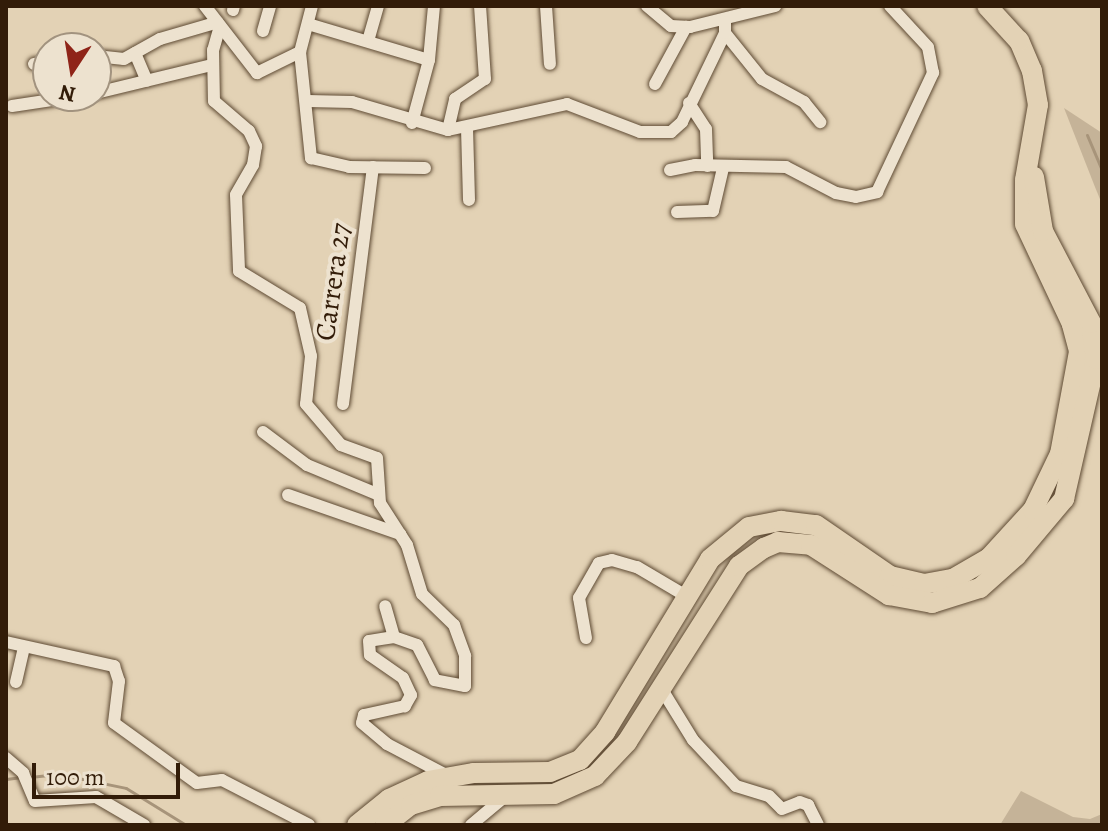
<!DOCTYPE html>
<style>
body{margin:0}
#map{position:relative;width:1108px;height:831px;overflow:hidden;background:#e3d2b5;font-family:Alegreya,serif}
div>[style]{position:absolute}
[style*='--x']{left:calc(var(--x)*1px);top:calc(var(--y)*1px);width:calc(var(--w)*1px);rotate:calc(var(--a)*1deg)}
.green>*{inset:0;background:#c5b398}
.stream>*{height:3px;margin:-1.5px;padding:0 1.5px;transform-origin:1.5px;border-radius:1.5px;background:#a7947a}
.roads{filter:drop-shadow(0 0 2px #5e4a33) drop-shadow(0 0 2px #5e4a33)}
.minor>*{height:12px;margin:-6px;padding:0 6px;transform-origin:6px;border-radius:6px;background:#ede2cf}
.trunk>*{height:20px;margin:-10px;padding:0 10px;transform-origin:10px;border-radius:10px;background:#e3d2b5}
span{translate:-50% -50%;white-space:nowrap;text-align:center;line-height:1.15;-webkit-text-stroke:8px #ede2cf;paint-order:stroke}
.street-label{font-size:28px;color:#321c08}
.frame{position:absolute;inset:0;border:8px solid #321c08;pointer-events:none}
.north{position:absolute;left:32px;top:32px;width:80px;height:80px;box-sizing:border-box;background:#ede2cf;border:2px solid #a2937f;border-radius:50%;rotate:192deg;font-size:22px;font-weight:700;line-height:32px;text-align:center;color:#321c08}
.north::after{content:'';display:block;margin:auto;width:28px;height:36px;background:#8f2418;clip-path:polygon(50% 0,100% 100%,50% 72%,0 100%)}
.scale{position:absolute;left:32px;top:763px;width:148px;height:36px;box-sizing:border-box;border:4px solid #321c08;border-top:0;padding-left:10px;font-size:24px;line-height:28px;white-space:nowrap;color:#321c08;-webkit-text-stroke:6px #ede2cf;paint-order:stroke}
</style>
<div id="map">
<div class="green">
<div style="clip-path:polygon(1064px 108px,1102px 133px,1102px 204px,1095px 187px)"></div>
<div style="clip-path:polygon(1021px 791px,1073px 817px,1090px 819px,1102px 814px,1102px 825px,1000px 825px)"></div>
</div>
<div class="stream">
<div style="--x:1087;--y:135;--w:39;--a:67"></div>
<div style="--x:30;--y:777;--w:28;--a:-6"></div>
<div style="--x:58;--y:774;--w:69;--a:11.6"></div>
<div style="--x:126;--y:788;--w:70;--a:31.7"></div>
<div style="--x:6;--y:779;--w:16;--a:-7"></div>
</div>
<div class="roads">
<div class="minor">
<div style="--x:205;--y:6;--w:85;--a:52.2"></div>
<div style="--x:257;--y:73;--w:48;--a:-26"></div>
<div style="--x:312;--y:6;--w:48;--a:104.6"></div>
<div style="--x:300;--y:52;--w:107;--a:84.1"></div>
<div style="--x:311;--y:158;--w:39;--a:13"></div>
<div style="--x:349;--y:167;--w:76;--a:0.8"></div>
<div style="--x:546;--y:6;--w:58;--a:86.1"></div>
<div style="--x:647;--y:6;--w:31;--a:40"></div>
<div style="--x:671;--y:26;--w:19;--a:3"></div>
<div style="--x:690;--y:27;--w:88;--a:-13.9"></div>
<div style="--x:233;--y:10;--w:4;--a:-76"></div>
<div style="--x:308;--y:24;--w:126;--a:16.6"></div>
<div style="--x:220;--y:26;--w:25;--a:106"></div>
<div style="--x:213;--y:50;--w:51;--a:88.9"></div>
<div style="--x:214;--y:101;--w:46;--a:40.6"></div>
<div style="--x:249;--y:131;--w:17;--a:65"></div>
<div style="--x:256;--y:146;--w:19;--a:99"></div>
<div style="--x:253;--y:165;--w:34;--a:120"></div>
<div style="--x:236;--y:195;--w:76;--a:87.7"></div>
<div style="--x:239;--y:271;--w:71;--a:31.2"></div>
<div style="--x:300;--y:308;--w:49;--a:77.1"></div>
<div style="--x:311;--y:356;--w:48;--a:95.9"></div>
<div style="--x:306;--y:404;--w:54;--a:49.5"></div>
<div style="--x:341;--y:445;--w:38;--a:20"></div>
<div style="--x:377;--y:458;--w:45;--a:86.2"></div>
<div style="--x:380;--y:503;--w:50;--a:57.3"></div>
<div style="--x:407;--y:545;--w:51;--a:73"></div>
<div style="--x:422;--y:594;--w:45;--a:44.1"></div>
<div style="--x:454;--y:625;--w:33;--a:70"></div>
<div style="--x:465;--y:656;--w:30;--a:90"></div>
<div style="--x:465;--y:686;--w:31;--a:-169"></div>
<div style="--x:435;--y:680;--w:39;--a:-117"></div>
<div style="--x:417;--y:645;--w:24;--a:-161"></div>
<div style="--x:394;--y:637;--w:32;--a:-106"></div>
<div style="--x:263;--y:31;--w:26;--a:-74"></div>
<div style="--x:725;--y:33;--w:59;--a:51.2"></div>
<div style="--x:762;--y:79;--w:48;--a:28.7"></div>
<div style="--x:804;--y:102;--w:26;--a:51"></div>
<div style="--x:368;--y:41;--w:36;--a:-74"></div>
<div style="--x:135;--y:53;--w:30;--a:67"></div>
<div style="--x:96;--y:56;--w:28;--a:6"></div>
<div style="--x:124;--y:59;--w:41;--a:-29.1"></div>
<div style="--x:160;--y:39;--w:60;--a:-16.3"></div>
<div style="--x:34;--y:64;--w:14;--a:-8"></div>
<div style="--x:655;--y:84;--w:65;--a:-61.5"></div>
<div style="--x:96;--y:93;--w:119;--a:-13.6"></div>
<div style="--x:308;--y:101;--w:44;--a:1.3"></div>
<div style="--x:352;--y:102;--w:100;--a:16.3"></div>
<div style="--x:448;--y:130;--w:122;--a:-12.3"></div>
<div style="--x:567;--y:104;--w:78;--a:21"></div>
<div style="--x:640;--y:132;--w:31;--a:0"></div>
<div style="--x:671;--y:132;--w:15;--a:-42"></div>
<div style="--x:682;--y:122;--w:99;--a:-64.2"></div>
<div style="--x:725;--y:33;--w:11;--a:-90"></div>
<div style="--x:689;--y:103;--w:31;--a:57"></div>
<div style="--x:706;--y:129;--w:37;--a:88"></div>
<div style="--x:12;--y:106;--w:67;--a:-8.6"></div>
<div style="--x:412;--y:123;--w:65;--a:-74.9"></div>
<div style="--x:429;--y:60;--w:54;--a:-84.7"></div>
<div style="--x:467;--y:128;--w:72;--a:88.4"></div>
<div style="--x:448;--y:130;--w:32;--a:-77"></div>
<div style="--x:455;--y:99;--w:36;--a:-34"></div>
<div style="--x:485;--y:79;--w:73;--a:-93.9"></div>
<div style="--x:670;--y:170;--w:25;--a:-11"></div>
<div style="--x:695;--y:165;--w:91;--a:1.3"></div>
<div style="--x:786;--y:167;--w:56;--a:27.5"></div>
<div style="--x:836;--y:193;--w:20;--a:11"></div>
<div style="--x:856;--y:197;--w:22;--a:-13"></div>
<div style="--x:877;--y:192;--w:132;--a:-64.8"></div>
<div style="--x:933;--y:73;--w:26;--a:-101"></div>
<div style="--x:928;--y:47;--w:56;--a:-132.8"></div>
<div style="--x:677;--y:212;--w:36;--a:-2"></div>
<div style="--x:713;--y:211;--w:44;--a:-76.9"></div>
<div style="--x:343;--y:404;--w:239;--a:-82.8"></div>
<div style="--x:263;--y:432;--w:55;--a:36.9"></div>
<div style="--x:307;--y:465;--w:76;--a:22.5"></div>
<div style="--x:288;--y:495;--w:119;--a:19.2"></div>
<div style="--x:394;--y:637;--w:25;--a:171"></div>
<div style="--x:369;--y:641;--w:14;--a:86"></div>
<div style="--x:370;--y:655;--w:40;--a:34.9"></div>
<div style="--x:403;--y:678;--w:19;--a:65"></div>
<div style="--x:411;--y:695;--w:13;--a:119"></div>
<div style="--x:405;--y:706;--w:42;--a:167.6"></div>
<div style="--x:364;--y:715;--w:8;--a:104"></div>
<div style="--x:362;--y:723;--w:33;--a:40"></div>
<div style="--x:387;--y:744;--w:69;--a:27.7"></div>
<div style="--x:586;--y:638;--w:41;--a:-99.9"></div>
<div style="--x:579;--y:598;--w:40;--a:-60.3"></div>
<div style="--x:599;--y:563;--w:13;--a:-13"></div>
<div style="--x:612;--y:560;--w:26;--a:16"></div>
<div style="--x:637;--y:567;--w:57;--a:30.6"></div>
<div style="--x:6;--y:642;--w:111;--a:12.5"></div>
<div style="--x:114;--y:666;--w:16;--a:72"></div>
<div style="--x:119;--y:681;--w:42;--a:96.8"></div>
<div style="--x:114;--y:723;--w:102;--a:35.9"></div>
<div style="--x:197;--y:783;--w:25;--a:-7"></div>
<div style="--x:222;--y:780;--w:98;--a:27.3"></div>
<div style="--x:16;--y:682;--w:36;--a:-77"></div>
<div style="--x:661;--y:688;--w:61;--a:58.4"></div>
<div style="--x:693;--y:740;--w:63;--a:46.9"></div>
<div style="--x:736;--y:786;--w:34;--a:17"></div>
<div style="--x:769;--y:796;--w:18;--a:45"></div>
<div style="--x:782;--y:809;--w:19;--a:-21"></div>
<div style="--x:800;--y:802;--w:9;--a:21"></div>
<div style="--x:808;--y:805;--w:22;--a:63"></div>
<div style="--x:6;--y:758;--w:23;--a:41"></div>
<div style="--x:23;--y:773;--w:30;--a:67"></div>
<div style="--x:35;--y:801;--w:61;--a:-3.8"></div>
<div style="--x:96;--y:797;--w:56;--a:30.3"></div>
<div style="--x:471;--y:825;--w:48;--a:-40"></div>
</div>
<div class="trunk">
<div style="--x:357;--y:825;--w:41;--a:-39.1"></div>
<div style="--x:389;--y:799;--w:43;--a:-24.8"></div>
<div style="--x:428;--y:781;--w:47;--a:-9.9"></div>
<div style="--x:474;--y:773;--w:76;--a:-0.8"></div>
<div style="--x:550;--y:772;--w:32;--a:-22"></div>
<div style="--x:580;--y:760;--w:38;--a:-48"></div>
<div style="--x:605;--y:732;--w:202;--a:-58.7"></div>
<div style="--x:710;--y:559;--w:50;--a:-39.4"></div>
<div style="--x:749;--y:527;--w:33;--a:-11"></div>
<div style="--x:781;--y:521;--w:35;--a:7"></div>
<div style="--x:816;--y:525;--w:90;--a:34.6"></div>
<div style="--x:890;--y:576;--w:35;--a:13"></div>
<div style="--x:924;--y:584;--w:29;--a:-10"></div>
<div style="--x:953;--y:579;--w:42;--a:-30.3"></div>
<div style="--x:989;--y:558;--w:65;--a:-47.5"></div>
<div style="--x:1033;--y:510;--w:62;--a:-64.3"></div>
<div style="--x:1060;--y:454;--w:105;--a:-79.5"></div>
<div style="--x:1079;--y:351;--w:28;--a:-105"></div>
<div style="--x:1072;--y:324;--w:110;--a:-115.2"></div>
<div style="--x:1025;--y:224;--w:44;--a:-90"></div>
<div style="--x:1025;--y:180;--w:76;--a:-80.2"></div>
<div style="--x:1038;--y:105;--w:35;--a:-100"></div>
<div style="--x:1032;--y:71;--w:33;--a:-113"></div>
<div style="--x:1019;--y:41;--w:47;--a:-132.4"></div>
<div style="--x:385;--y:825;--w:33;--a:-38"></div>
<div style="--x:411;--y:805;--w:30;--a:-17"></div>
<div style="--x:440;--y:796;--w:114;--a:-1"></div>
<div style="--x:554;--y:794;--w:45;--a:-23.7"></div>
<div style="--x:595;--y:776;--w:47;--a:-46.7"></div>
<div style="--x:627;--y:742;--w:209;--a:-57.5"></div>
<div style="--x:739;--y:566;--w:31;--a:-36"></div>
<div style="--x:764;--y:548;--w:15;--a:-23"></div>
<div style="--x:778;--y:542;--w:33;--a:5"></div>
<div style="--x:811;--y:545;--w:93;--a:32.7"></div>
<div style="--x:889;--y:595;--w:44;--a:10.5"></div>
<div style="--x:932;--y:603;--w:50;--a:-17.4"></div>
<div style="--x:980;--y:588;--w:48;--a:-41.6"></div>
<div style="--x:1016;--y:556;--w:75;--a:-49.9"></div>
<div style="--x:1064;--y:499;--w:144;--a:-77.1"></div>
<div style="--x:1096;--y:359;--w:36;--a:-98"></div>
<div style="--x:1091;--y:323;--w:104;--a:-117.6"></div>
<div style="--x:1043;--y:231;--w:55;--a:-99.5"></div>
</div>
</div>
<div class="street-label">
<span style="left:333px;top:282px;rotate:-82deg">Carrera 27</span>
</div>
<div class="frame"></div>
<div class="north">N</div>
<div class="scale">100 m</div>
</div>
